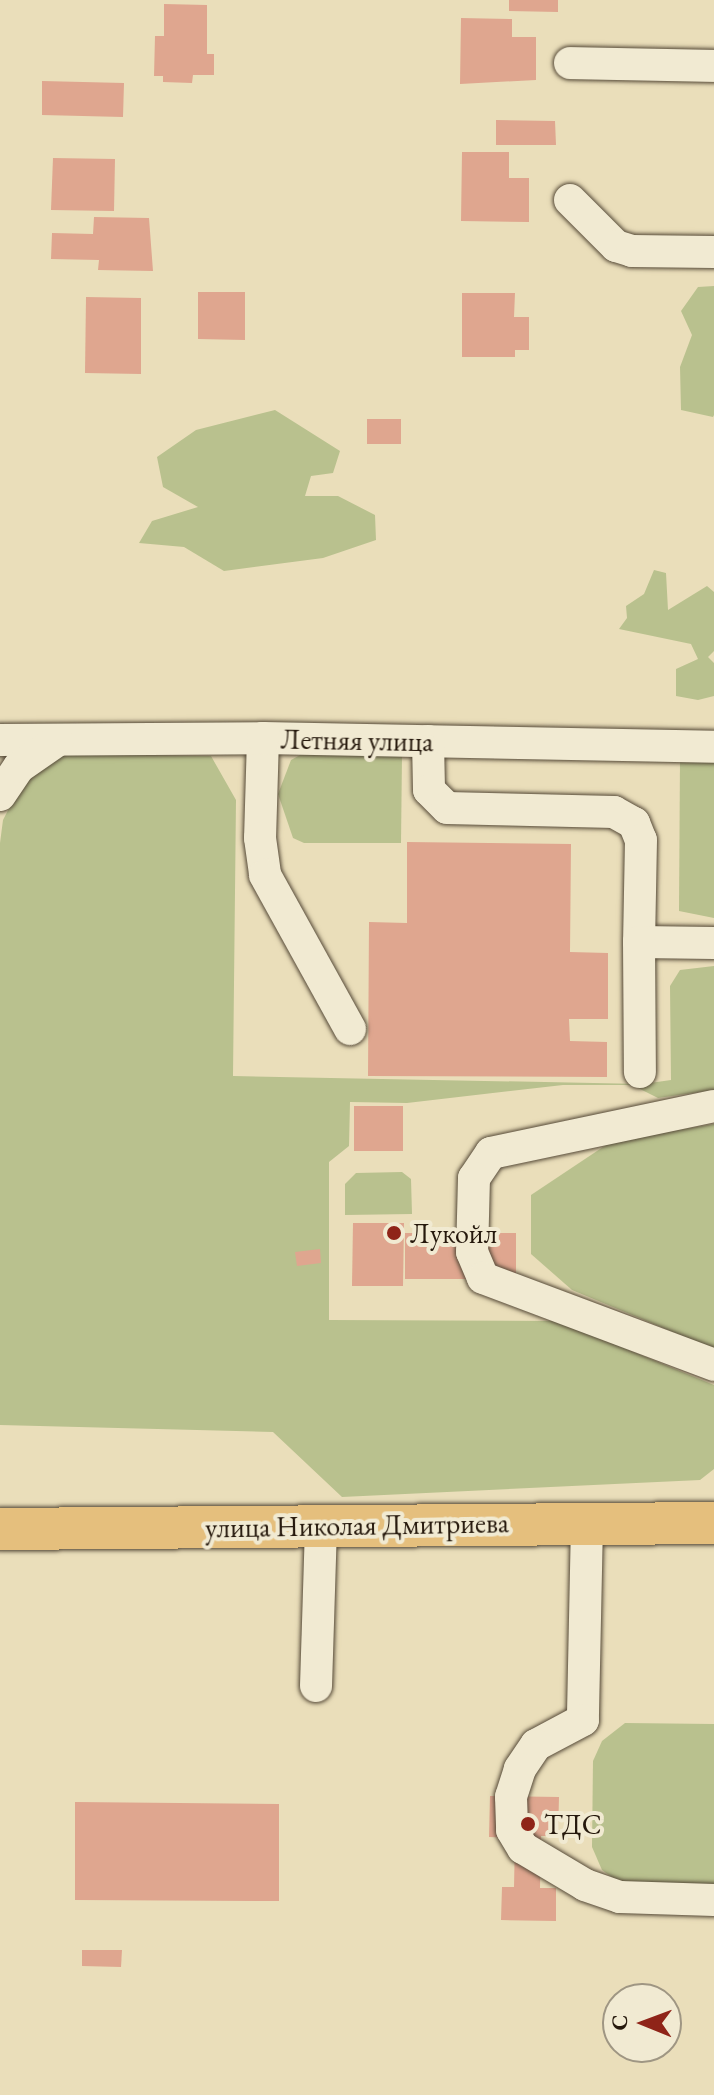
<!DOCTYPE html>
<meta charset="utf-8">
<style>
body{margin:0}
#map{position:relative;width:714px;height:2095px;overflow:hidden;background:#eadeba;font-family:"EB Garamond",serif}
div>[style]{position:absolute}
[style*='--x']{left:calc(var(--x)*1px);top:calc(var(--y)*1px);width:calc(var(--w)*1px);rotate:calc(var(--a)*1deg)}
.green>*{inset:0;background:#b9c18e}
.building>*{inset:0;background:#dfa68f}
.roads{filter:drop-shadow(0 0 2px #564a38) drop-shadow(0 0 2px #564a38)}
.minor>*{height:32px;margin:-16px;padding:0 16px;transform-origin:16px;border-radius:16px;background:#f1ead2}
.major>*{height:42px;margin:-21px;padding:0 21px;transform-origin:21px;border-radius:21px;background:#e5bf7d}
.dots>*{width:22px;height:22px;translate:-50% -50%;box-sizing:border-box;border:4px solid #f1ead2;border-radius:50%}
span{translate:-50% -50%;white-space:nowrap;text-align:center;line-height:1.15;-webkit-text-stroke:8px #f1ead2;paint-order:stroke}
.street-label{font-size:28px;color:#25180c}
.poi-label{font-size:28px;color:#25180c}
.left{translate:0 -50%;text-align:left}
.north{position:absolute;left:602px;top:1983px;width:80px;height:80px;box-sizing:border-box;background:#f1ead2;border:2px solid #9f9683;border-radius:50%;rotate:271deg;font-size:22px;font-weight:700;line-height:32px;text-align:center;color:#25180c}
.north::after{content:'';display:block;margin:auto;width:28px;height:36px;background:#8f2418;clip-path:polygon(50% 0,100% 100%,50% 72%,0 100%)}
</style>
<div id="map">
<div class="green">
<div style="clip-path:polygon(714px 286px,714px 415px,713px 417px,681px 410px,680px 367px,692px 335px,681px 311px,698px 287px)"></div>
<div style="clip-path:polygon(275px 410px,340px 451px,333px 473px,311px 476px,305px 496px,338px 496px,375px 515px,376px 540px,323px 558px,224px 571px,184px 547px,139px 543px,152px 521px,198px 507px,163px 487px,157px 457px,196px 430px)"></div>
<div style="clip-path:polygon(654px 570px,666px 573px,668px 610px,707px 586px,714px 592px,714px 651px,708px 657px,714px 663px,714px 696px,698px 700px,676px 696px,676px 669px,698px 659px,691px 644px,619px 629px,627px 618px,626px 606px,644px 594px)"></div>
<div style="clip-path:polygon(60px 754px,211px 756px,236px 800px,233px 1076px,643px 1084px,671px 1080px,670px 986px,680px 970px,714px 966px,714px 1090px,658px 1098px,632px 1085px,563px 1085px,407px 1103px,350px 1102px,349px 1146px,329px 1162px,329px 1320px,558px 1321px,714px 1385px,714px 1469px,700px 1480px,342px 1497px,273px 1432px,0 1425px,0 843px,3px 820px,24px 779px)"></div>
<div style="clip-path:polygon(302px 754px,402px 755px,401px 843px,304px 843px,293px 838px,278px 794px,291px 760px)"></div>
<div style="clip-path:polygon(680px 759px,714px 759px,714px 918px,679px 911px)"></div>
<div style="clip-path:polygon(714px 1124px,714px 1349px,572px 1290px,531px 1254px,531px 1195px,612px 1141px)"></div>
<div style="clip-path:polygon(402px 1172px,411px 1179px,412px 1214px,345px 1215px,345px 1184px,356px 1173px)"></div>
<div style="clip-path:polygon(625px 1723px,714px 1724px,714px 1885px,620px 1883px,602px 1870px,592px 1847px,593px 1761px,602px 1741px)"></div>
</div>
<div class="building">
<div style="clip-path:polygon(509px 0,558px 0,558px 12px,509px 11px)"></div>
<div style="clip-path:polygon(164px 4px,207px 5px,207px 54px,214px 54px,214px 75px,193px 75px,192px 83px,163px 82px,163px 76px,154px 76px,155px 36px,164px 36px)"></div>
<div style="clip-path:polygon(461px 18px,512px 19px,512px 37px,536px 37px,536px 80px,460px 84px)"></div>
<div style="clip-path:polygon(42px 81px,124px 83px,123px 117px,42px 115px)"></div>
<div style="clip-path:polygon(496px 120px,555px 121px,556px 145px,496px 145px)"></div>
<div style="clip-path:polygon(462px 152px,509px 152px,509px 178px,529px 178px,529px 222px,461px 221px)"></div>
<div style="clip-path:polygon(53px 158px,115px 159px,114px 211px,51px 210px)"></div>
<div style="clip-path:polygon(94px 217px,149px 218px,153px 271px,98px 270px,99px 260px,51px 259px,52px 233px,93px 234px)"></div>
<div style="clip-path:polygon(198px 292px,245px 292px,245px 340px,198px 339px)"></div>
<div style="clip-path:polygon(462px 293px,515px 293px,514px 317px,529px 317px,529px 350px,515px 350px,515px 357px,462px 357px)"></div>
<div style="clip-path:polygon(86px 297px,141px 298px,141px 374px,85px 373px)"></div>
<div style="clip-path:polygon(367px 419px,401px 419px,401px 444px,367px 444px)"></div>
<div style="clip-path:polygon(407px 842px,571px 844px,570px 952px,608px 953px,608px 1019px,569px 1019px,570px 1041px,607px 1042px,607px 1077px,368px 1076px,369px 922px,407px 923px)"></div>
<div style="clip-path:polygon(354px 1106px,403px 1106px,403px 1151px,354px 1151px)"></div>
<div style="clip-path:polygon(353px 1223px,404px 1223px,403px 1286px,352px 1286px)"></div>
<div style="clip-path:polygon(405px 1233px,516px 1233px,516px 1279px,405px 1279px)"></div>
<div style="clip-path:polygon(320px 1249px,321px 1263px,297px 1266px,295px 1252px)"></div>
<div style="clip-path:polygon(490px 1796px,559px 1797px,558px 1836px,541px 1836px,540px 1888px,556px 1888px,556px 1921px,501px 1920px,502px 1887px,514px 1887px,515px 1838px,489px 1837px)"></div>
<div style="clip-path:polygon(75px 1802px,279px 1804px,279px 1901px,75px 1900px)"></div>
<div style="clip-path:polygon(82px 1950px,122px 1950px,121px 1967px,82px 1966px)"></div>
</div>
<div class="roads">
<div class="minor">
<div style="--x:570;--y:63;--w:144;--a:1.2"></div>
<div style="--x:570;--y:200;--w:65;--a:45"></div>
<div style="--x:616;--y:246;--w:17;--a:17"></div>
<div style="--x:632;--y:251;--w:82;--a:0.7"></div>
<div style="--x:263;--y:738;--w:100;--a:91.7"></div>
<div style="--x:260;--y:838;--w:37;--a:82"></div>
<div style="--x:265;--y:875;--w:176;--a:61.1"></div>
<div style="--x:0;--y:740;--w:263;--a:-0.4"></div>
<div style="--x:263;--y:738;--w:451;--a:1.1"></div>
<div style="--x:428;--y:741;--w:49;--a:88.8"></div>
<div style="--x:429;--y:790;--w:25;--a:45"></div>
<div style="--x:447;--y:808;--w:167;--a:1.4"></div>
<div style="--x:614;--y:812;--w:23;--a:29"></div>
<div style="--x:634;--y:823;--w:18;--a:68"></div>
<div style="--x:641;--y:840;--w:102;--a:91.1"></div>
<div style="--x:639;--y:942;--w:75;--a:0.8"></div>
<div style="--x:0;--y:795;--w:34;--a:-56"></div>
<div style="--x:19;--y:767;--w:47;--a:-34.7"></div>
<div style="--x:639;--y:942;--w:130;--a:89.6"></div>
<div style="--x:714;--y:1106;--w:228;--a:168.1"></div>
<div style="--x:491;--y:1153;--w:30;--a:124"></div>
<div style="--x:474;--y:1178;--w:74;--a:91.5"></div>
<div style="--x:472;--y:1252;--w:28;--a:67"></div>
<div style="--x:483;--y:1278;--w:247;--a:20.6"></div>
<div style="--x:587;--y:1523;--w:197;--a:91.2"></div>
<div style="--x:583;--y:1720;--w:53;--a:152"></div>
<div style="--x:536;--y:1745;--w:29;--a:124"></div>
<div style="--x:520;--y:1769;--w:29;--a:108"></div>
<div style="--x:511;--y:1797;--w:33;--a:88"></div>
<div style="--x:512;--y:1830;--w:21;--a:59"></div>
<div style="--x:523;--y:1848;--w:72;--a:30.8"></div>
<div style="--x:585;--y:1885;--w:37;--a:19"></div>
<div style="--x:620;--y:1897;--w:94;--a:1.8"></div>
<div style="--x:316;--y:1686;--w:161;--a:-88.2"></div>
</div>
<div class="major">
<div style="--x:0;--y:1529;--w:714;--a:-0.48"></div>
</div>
</div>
<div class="dots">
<div style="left:394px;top:1233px;background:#8f2418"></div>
<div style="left:528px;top:1824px;background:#8f2418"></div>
</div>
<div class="street-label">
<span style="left:357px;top:740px;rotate:1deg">Летняя улица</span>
<span style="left:357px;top:1525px;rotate:-1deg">улица Николая Дмитриева</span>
</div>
<div class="poi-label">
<span class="left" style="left:410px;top:1233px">Лукойл</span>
<span class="left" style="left:544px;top:1824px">ТДС</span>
</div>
<div class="north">С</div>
</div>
